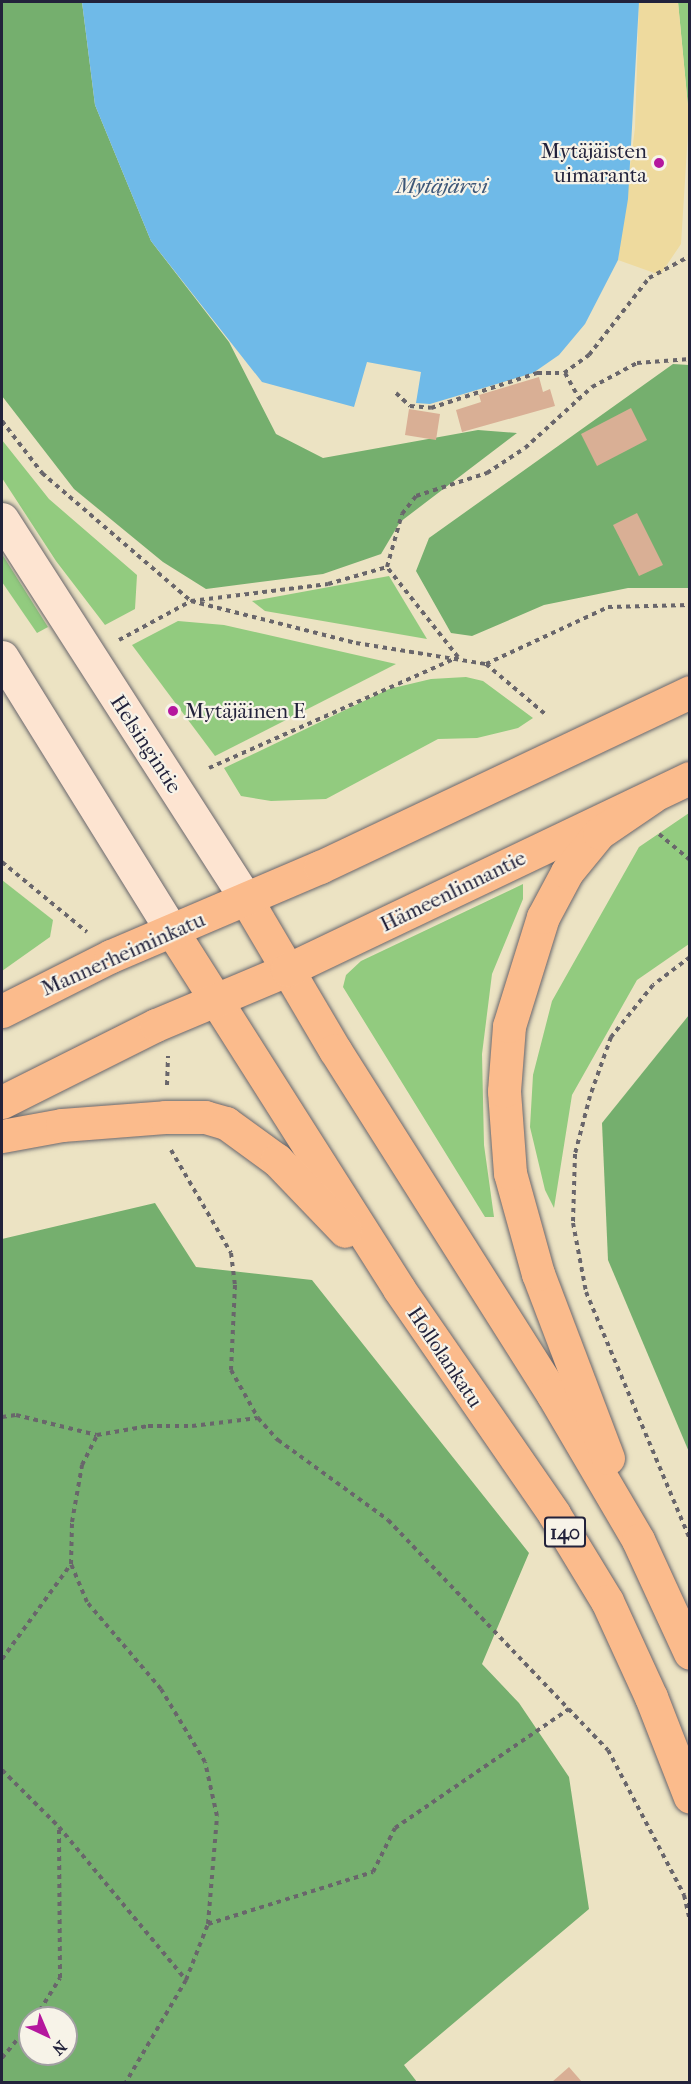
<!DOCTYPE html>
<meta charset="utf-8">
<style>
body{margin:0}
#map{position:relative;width:691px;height:2084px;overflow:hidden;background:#ece3c3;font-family:"IM FELL French Canon",serif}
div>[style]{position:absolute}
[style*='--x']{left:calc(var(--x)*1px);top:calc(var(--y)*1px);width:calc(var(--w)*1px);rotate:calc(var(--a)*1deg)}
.green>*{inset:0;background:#92cb7f}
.forest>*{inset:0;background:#75af6e}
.sand>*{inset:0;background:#eeda9e}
.water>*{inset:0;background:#6fbae8}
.building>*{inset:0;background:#d9af95}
.path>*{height:4px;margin-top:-2px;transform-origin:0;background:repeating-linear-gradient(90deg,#69666b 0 4.5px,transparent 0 9px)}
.roads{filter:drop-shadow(0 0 2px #69666b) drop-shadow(0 0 2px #69666b)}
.secondary>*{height:33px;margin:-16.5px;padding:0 16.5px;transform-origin:16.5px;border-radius:16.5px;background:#fde4d1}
.primary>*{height:33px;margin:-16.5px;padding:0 16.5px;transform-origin:16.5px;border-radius:16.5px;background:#fbbb8c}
.dots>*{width:16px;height:16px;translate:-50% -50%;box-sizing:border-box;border:3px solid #f7f3e8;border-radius:50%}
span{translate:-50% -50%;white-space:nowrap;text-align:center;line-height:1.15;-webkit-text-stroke:4.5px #f7f3e8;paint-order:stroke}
.shield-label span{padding:2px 4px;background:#f7f3e8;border:2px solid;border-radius:4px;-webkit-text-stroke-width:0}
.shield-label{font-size:20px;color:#22223b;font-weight:700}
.poi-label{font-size:21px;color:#22223b}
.right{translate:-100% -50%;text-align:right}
.left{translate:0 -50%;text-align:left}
.street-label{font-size:21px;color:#22223b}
.water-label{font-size:22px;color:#3d5778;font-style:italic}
.frame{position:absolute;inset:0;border:3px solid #22223b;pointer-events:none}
.north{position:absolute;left:18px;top:2006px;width:60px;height:60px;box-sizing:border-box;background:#f7f3e8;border:2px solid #a29fa3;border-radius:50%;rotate:136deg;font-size:16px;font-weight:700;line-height:24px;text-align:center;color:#22223b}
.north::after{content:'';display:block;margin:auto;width:21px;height:27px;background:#b5179e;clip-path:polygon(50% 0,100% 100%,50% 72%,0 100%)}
</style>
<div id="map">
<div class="green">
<div style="clip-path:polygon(678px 2px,689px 2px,689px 117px)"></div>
<div style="clip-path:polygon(2px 440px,49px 499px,137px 575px,135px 609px,105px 625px,56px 561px,2px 478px)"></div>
<div style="clip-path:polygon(2px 554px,48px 627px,37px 633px,2px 582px)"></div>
<div style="clip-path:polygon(389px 576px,427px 639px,265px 611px,252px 601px)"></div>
<div style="clip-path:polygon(178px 621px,224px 625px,396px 664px,215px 756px,132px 645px)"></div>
<div style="clip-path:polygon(466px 677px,483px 681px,533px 718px,518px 728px,477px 738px,438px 739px,326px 799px,271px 801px,241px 796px,224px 768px,389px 689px,431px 679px)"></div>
<div style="clip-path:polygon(689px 813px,689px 944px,637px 980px,572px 1095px,554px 1208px,545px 1190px,530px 1127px,533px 1075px,552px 1001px,639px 847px)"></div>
<div style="clip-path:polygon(2px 880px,53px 920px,50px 937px,2px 971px)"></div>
<div style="clip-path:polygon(523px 884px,523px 899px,492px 974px,482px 1054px,484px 1145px,494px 1217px,485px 1217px,343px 987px,346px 975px,361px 961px)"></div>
</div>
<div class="forest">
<div style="clip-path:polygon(2px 2px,82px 2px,95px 105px,151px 241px,229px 342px,276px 434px,323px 458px,478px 430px,517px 433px,400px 522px,381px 554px,323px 574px,206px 589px,163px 562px,74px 489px,2px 396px)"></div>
<div style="clip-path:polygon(673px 364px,689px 365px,689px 588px,628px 588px,544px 605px,472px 636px,451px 633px,416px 571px,429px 538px)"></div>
<div style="clip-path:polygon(689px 1015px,689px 1452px,608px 1260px,602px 1123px)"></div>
<div style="clip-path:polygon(evenodd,155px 1203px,196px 1267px,312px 1280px,529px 1553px,482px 1664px,519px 1703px,569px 1777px,589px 1909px,404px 2065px,417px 2082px,2px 2082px,2px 1239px,155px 1203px,30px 2018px,66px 2018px,66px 2054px,30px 2054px,30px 2018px)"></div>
</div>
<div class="sand">
<div style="clip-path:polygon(639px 2px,678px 2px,689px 117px,681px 244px,660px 275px,618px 260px,635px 128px)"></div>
</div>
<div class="water">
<div style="clip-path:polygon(82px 2px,639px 2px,628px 199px,618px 260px,585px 324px,559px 355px,533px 373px,430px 404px,416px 403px,421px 372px,367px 362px,354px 407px,262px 382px,151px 241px,95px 105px)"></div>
</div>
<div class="building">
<div style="clip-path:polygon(539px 377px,543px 392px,550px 389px,555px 406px,462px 432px,456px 410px,481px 402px,479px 395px)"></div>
<div style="clip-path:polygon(631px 408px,647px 440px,597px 466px,581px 434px)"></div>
<div style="clip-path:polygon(409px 409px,440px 414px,436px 440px,405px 435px)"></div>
<div style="clip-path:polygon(637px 513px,663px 565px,639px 576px,613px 525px)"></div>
<div style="clip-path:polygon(569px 2067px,582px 2082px,552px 2082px)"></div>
</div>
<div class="path">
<div style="--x:565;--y:373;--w:29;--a:61"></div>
<div style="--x:396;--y:393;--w:19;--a:43"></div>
<div style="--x:410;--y:406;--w:21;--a:5"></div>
<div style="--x:431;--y:408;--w:112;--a:-18.3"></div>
<div style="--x:537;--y:373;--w:27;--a:0"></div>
<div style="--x:564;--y:373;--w:31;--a:-36"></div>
<div style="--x:589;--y:355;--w:98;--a:-52.1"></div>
<div style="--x:649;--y:278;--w:47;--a:-28.2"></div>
<div style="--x:2;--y:421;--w:66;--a:52.4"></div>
<div style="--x:42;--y:473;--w:196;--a:40.7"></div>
<div style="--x:191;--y:601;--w:170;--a:14.3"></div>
<div style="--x:356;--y:643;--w:132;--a:9.2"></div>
<div style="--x:486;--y:664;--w:77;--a:40.3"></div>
<div style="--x:119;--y:640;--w:82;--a:-28.4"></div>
<div style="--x:191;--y:601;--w:138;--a:-7.1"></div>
<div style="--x:328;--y:584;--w:61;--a:-16.1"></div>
<div style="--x:387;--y:567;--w:55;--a:-74.2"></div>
<div style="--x:402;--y:514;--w:23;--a:-52"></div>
<div style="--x:416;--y:496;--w:75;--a:-17.9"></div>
<div style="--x:487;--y:473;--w:45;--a:-33.3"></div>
<div style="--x:525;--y:448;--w:91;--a:-42.3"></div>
<div style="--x:592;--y:387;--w:51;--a:-28.1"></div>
<div style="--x:637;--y:363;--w:53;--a:-4.3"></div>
<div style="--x:486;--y:664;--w:135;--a:-25"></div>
<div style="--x:608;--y:607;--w:82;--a:-1.4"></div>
<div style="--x:209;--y:768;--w:273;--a:-24"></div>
<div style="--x:458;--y:657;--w:115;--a:-128.3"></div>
<div style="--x:659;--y:834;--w:40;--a:40"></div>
<div style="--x:2;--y:862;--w:110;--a:39.5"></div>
<div style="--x:690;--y:957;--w:46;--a:142.9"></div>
<div style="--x:653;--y:985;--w:67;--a:128.9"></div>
<div style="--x:611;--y:1037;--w:63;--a:109.6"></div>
<div style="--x:590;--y:1096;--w:60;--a:104.5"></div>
<div style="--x:575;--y:1154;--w:69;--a:91.7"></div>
<div style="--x:573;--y:1223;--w:70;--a:79.3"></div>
<div style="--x:586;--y:1292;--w:268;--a:67.2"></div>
<div style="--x:167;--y:1085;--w:29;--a:-88"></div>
<div style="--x:171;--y:1150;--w:119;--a:59.8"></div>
<div style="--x:231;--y:1253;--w:32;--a:83"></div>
<div style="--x:235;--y:1285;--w:85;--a:92.7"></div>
<div style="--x:231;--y:1370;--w:55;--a:60.6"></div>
<div style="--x:258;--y:1418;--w:30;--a:48"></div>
<div style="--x:278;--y:1440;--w:136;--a:36"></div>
<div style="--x:388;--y:1520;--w:318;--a:46.3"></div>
<div style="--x:608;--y:1750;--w:164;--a:62.3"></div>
<div style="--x:684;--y:1895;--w:27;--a:77"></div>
<div style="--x:2;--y:1417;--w:14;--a:-8"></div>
<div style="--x:16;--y:1415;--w:83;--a:13.9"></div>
<div style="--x:2;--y:1659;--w:117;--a:-54"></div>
<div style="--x:2;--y:1770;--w:81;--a:45"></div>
<div style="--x:59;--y:1827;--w:199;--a:50.3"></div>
<div style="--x:186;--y:1980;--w:118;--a:120.5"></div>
<div style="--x:208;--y:1924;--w:173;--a:-17.5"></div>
<div style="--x:373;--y:1872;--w:49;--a:-63.4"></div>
<div style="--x:395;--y:1828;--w:211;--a:-34.4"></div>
<div style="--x:186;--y:1980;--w:60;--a:-68.6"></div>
<div style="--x:208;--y:1924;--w:108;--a:-85.2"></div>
<div style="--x:217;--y:1816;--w:55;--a:-102.5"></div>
<div style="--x:205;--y:1762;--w:85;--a:-121.1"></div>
<div style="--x:161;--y:1689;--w:114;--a:-130.4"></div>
<div style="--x:87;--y:1602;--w:41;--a:-112.8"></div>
<div style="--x:71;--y:1564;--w:42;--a:-88.6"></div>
<div style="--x:72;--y:1522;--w:58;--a:-80"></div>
<div style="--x:82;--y:1465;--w:34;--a:-63"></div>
<div style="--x:97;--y:1435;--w:52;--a:-10"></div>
<div style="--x:148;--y:1426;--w:44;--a:0"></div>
<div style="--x:192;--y:1426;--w:66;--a:-6.9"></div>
<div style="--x:35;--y:2018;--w:47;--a:-58"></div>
<div style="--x:60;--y:1978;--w:150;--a:-90.4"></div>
<div style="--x:2;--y:2058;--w:44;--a:-50.5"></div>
</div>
<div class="roads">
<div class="secondary">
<div style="--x:2;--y:519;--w:452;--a:57.3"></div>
<div style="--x:2;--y:657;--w:322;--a:58.2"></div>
</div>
<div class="primary">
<div style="--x:246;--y:899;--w:175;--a:59.5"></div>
<div style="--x:335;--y:1050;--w:408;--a:57.7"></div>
<div style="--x:553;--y:1395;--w:168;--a:59.6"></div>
<div style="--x:638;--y:1540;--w:124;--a:65.3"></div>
<div style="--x:172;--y:931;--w:424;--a:57.6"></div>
<div style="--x:399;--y:1289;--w:273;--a:55.4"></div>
<div style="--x:554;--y:1514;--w:102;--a:58.7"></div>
<div style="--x:607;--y:1601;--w:106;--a:65.4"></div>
<div style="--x:651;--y:1697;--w:107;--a:68.7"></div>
<div style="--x:2;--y:1011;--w:122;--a:-26.8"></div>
<div style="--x:111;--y:956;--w:227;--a:-23.1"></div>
<div style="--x:320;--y:867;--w:409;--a:-25.3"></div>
<div style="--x:2;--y:1102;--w:172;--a:-26.6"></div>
<div style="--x:156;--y:1025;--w:142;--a:-22.8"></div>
<div style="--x:287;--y:970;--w:446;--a:-25.5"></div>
<div style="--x:2;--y:1136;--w:61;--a:-10.4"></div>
<div style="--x:62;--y:1125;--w:103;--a:-4.4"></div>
<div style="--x:165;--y:1117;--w:40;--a:0"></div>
<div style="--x:205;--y:1117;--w:22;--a:16"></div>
<div style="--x:226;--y:1123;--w:63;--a:36"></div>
<div style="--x:277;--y:1160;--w:98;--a:46.2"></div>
<div style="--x:608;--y:1458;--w:197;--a:-110.8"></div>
<div style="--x:538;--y:1274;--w:105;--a:-105.5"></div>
<div style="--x:510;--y:1173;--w:82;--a:-94.2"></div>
<div style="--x:504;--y:1091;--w:65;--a:-85.6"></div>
<div style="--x:509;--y:1026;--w:114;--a:-72.7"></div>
<div style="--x:543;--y:917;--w:51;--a:-61.9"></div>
<div style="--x:567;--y:872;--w:50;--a:-50.6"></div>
<div style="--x:599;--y:833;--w:65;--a:-34.4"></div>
</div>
</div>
<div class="dots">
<div style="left:659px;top:163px;background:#b5179e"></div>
<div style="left:173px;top:711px;background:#b5179e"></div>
</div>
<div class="shield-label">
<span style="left:565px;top:1532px">140</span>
</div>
<div class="poi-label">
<span class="right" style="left:647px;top:163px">Mytäjäisten<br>uimaranta</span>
<span class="left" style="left:185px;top:711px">Mytäjäinen E</span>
</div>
<div class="street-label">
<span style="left:146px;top:744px;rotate:57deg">Helsingintie</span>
<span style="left:453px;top:891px;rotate:-26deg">Hämeenlinnantie</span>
<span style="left:123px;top:954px;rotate:-24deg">Mannerheiminkatu</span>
<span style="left:445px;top:1357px;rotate:56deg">Hollolankatu</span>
</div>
<div class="water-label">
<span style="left:442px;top:187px">Mytäjärvi</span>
</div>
<div class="frame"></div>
<div class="north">N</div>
</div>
